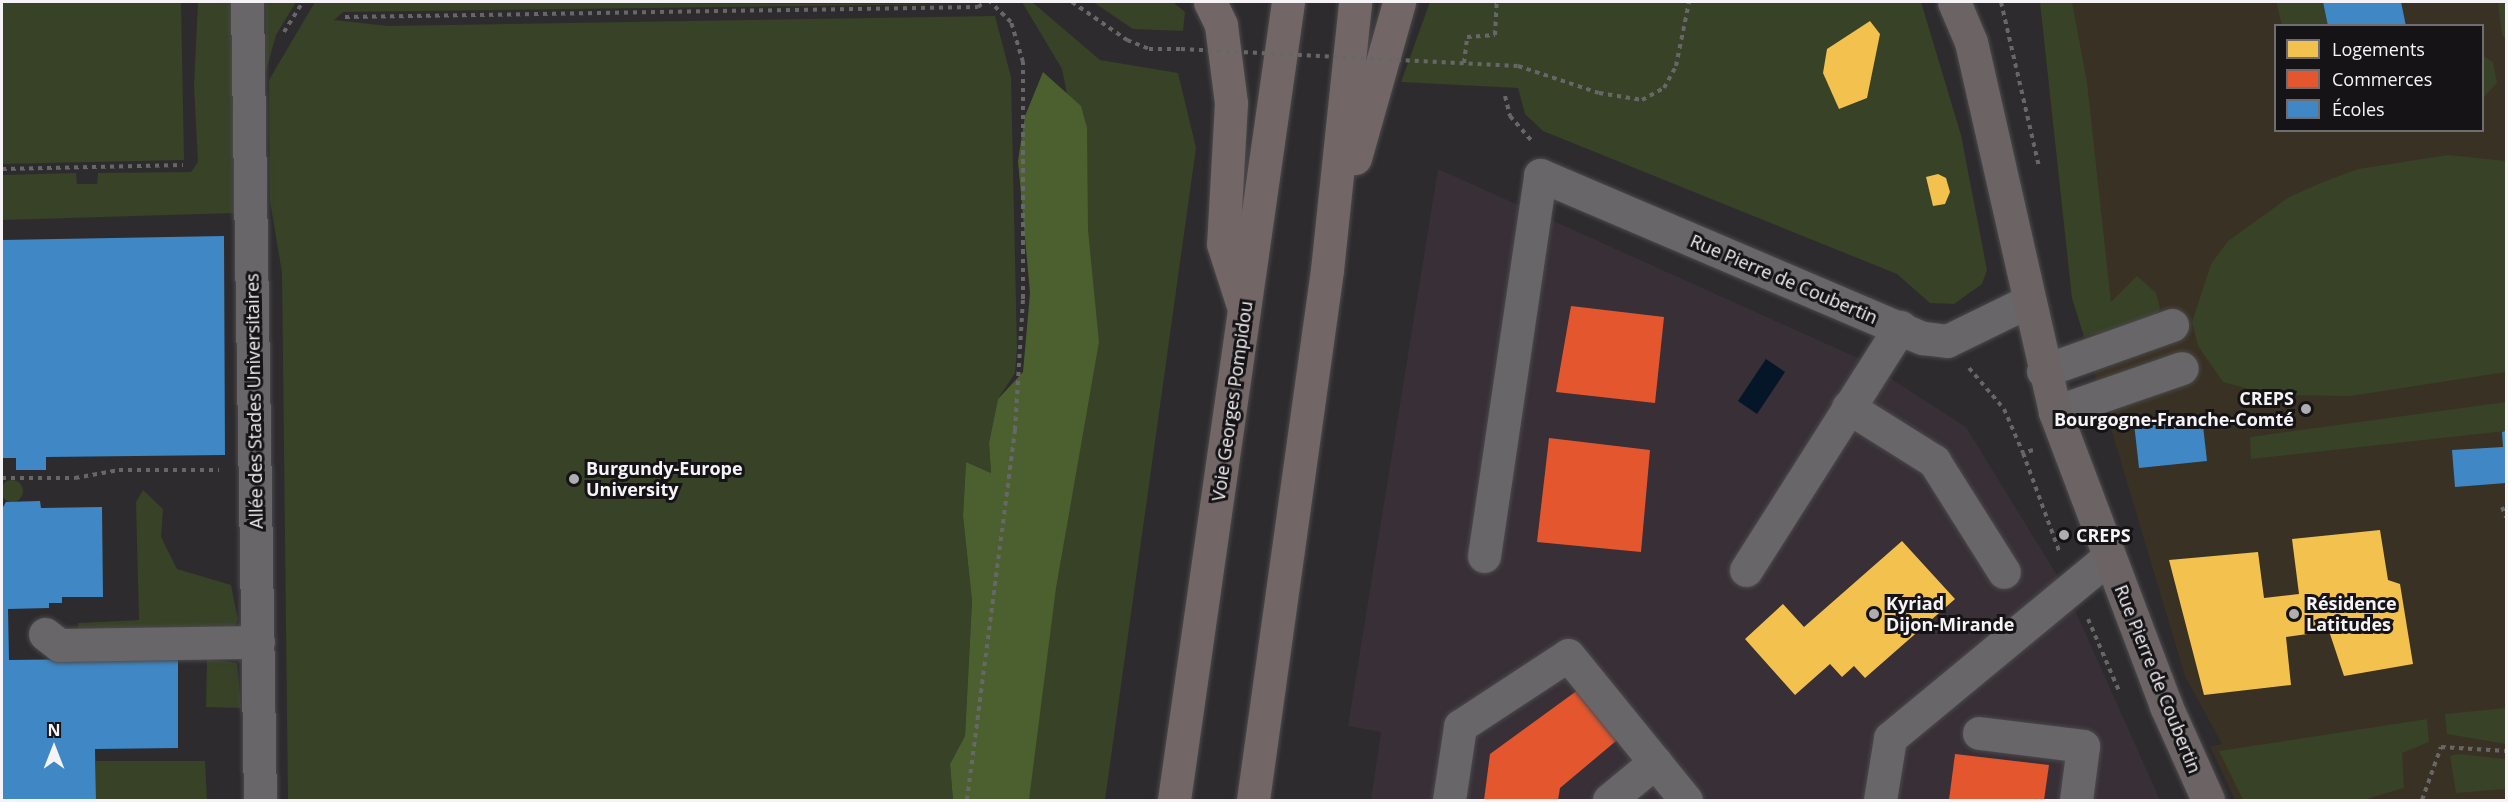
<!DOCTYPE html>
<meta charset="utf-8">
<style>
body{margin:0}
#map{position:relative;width:2508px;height:802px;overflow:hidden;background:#2d2b2d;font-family:"Open Sans",sans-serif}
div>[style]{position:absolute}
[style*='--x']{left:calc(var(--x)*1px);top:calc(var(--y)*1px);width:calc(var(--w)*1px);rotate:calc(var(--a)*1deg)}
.built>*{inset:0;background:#382f37}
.education>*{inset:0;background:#393123}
.green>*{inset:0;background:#374227}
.round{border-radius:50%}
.forest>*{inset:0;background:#4c5f2e}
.water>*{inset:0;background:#041628}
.homes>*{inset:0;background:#f2c14e}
.shops>*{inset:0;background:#e4572e}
.schools>*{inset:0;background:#3f88c5}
.path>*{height:4px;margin-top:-2px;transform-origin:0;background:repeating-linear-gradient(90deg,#686768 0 4.5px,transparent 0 9px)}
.roads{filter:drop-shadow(0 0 2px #4b494b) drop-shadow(0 0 2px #4b494b)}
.minor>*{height:33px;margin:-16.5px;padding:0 16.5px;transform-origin:16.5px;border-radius:16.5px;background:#686668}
.major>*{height:33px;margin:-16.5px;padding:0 16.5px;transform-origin:16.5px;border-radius:16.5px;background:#6b6364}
.highway>*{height:33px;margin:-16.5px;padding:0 16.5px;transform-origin:16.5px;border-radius:16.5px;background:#726667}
.path-bridge>*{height:4px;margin-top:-2px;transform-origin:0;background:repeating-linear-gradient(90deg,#686768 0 4.5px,transparent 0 9px)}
.dots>*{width:16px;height:16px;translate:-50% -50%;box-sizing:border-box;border:3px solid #151315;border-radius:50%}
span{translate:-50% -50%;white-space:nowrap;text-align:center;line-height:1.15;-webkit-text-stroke:6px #151315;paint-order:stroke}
.street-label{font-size:18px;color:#f6f3f6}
.poi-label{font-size:18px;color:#f6f3f6;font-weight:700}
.right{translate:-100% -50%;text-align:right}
.left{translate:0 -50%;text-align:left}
.frame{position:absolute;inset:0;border:3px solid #f6f3f6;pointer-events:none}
.legend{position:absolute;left:2274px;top:24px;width:210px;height:108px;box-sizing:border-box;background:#151315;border:2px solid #6f6d6f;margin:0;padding:8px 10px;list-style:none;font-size:18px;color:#f6f3f6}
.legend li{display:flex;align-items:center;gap:12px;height:30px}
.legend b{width:30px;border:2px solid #6f6d6f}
.north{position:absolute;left:24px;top:718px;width:60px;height:60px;-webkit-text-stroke:4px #151315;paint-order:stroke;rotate:0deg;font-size:16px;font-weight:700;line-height:24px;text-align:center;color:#f6f3f6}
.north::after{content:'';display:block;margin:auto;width:21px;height:27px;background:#f6f3f6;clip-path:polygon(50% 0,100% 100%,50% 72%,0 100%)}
</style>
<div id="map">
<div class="built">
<div style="clip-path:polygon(1438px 169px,1860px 359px,1966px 427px,2066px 590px,2160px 800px,1371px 800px,1381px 732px,1348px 726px)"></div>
</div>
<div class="education">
<div style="clip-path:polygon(evenodd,2040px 2px,2506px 2px,2506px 800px,2235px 800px,2210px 747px,2222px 744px,2185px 676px,2072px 298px,2040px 2px,2276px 26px,2482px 26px,2482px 130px,2276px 130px,2276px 26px)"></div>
</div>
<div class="green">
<div style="clip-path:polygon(2px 2px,181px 2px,184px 160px,2px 164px)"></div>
<div style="clip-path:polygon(198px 2px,231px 2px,235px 213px,2px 220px,2px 175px,76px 173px,77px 184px,97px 184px,98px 173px,191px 172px,198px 162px,194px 86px)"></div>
<div style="clip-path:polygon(266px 2px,296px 2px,276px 35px,266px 71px)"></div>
<div style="clip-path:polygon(315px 2px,955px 4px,343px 12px,334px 20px,388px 26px,995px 16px,1011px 77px,1017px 348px,1015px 373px,998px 399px,989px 443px,991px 473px,966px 462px,963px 516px,972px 601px,965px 736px,950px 764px,953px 800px,288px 800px,282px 273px,270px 201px,269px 80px)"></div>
<div style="clip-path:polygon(1022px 2px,1032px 2px,1100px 60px,1178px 73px,1196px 148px,1105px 800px,980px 800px,1072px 119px,1062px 69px)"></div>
<div style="clip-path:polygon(1093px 2px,1173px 2px,1185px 12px,1183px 31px,1133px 29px)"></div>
<div style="clip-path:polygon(1430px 2px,1921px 2px,1961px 135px,1987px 270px,1982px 284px,1954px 304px,1930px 303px,1897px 274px,1543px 131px,1525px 114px,1518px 88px,1401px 82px)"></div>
<div style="clip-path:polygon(2040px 2px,2072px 2px,2087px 82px,2111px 302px,2137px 276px,2156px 293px,2160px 308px,2152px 322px,2084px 336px,2072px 298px)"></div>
<div style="clip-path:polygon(2276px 2px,2323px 2px,2328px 25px,2282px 25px)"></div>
<div style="clip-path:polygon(2498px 2px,2506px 2px,2506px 39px,2502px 35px)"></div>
<div style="clip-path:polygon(2483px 56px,2493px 62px,2497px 83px,2483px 98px)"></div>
<div style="clip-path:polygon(2448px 155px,2506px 161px,2506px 372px,2351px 396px,2270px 395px,2223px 382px,2198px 346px,2192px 322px,2211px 264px,2228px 241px,2289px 197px,2323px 182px,2358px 169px)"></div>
<div style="clip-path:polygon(2506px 402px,2506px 431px,2251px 459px,2250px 437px)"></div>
<div class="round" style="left:1px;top:480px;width:22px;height:22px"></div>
<div style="clip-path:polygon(143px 490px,163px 509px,161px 537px,177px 569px,231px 585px,238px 620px,233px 630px,79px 642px,78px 623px,139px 620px,136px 502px)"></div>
<div style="clip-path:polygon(207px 659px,237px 663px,241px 708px,206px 707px)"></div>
<div style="clip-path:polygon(2506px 708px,2506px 744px,2447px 734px,2445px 714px)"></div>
<div style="clip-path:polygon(2427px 719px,2429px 742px,2402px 753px,2404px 788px,2363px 800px,2243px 800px,2219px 751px)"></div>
<div style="clip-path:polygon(2458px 754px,2506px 759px,2506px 789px,2456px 793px,2450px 756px)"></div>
<div style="clip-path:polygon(96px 761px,205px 761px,207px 800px,96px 800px)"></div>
</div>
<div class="forest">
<div style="clip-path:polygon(1043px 72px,1081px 106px,1087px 128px,1088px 230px,1099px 342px,1056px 588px,1029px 800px,953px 800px,950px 764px,965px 736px,972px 601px,963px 516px,966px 462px,991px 473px,989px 443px,998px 399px,1023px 372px,1030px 293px,1018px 161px,1025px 116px)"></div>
</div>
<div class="water">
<div style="clip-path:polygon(1766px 359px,1785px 372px,1757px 414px,1738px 401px)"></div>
</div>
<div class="homes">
<div style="clip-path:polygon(1870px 21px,1880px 34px,1867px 98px,1839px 109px,1823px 73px,1827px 49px)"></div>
<div style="clip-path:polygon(1938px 174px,1946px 178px,1950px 192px,1945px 204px,1933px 206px,1926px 177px)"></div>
<div style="clip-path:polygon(2380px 530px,2388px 580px,2400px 584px,2413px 664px,2344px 676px,2329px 631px,2286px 637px,2291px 685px,2204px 695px,2169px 560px,2258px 552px,2264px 598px,2299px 594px,2292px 539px)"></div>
<div style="clip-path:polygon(1902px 541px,1955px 599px,1865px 678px,1854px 666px,1842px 677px,1830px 664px,1795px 695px,1745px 639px,1783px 604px,1804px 627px)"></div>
</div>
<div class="shops">
<div style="clip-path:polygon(1571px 306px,1664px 317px,1655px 403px,1556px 392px)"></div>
<div style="clip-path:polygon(1549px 438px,1650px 450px,1641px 552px,1537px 542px)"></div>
<div style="clip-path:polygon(1582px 687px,1622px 736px,1560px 788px,1558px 800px,1484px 800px,1490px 754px)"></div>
<div style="clip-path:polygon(1955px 754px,2049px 765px,2044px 800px,1949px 800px)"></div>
</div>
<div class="schools">
<div style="clip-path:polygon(2323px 2px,2401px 2px,2406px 26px,2328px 26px)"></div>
<div style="clip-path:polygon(224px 236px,225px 455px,46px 457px,46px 470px,16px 470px,16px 458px,2px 458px,2px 240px)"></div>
<div style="clip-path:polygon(2202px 417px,2207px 461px,2139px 468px,2134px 423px)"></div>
<div style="clip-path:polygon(2506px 431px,2506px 483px,2455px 487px,2452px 450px,2503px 447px,2502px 432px)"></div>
<div style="clip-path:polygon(40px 501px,41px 508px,102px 507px,103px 597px,62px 597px,62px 603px,49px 603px,49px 608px,8px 609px,9px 660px,178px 658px,178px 748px,95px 749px,96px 800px,2px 800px,2px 509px,6px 502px)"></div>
</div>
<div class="path">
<div style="--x:1072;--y:2;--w:67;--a:34.6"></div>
<div style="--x:1127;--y:40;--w:24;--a:22"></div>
<div style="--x:1149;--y:49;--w:32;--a:0"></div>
<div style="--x:2001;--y:2;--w:169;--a:77"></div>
<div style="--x:345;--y:17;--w:633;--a:-0.91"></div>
<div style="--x:978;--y:7;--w:9;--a:-36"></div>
<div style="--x:284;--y:32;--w:36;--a:-58"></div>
<div style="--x:1464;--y:63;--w:26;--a:-83"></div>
<div style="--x:1467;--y:37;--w:28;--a:-4"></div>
<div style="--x:1495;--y:35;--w:33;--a:-87"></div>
<div style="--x:1518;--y:66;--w:85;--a:18.4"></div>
<div style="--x:1599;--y:93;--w:44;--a:9.2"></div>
<div style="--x:1642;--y:100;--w:25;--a:-29"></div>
<div style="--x:1664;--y:88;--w:25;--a:-61"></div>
<div style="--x:1676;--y:66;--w:65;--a:-78.5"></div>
<div style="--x:1505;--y:96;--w:21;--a:76"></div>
<div style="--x:1510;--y:116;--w:32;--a:49"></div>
<div style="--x:2;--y:169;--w:181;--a:-1.3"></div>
<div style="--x:1969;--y:368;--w:54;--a:49.5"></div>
<div style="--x:2004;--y:409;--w:48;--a:66.6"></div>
<div style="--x:2033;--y:450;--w:10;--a:163"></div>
<div style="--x:2023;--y:453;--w:104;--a:69.8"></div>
<div style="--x:2;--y:478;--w:73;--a:0"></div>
<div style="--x:75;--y:478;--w:45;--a:-10.3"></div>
<div style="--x:119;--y:470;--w:100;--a:0"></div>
<div style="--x:2502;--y:507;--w:11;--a:68"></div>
<div style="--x:2088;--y:619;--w:78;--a:66.7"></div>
<div style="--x:967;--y:800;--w:373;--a:-82.6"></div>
<div style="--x:1015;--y:430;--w:131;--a:-86.5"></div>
<div style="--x:1023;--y:299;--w:237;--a:-90"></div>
<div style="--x:1023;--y:62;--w:42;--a:-106.7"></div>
<div style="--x:1011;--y:22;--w:29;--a:-136"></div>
<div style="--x:2422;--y:800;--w:56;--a:-70.3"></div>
<div style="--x:2441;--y:747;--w:65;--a:3.5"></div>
</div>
<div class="roads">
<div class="minor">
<div style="--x:247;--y:2;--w:798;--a:89.07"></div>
<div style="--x:2043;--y:371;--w:137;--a:-19.6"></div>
<div style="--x:1848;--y:407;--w:102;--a:32.1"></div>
<div style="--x:1934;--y:461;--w:131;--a:57.8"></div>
<div style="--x:2055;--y:412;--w:134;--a:-19.1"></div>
<div style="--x:1484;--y:556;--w:385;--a:-81.6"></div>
<div style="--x:1540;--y:175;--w:416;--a:23.1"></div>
<div style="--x:1923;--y:338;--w:24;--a:7"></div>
<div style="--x:1947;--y:341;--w:91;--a:-26"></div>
<div style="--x:1746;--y:570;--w:288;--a:-57.6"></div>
<div style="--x:45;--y:634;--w:18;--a:38"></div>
<div style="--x:59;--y:645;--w:199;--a:-0.9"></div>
<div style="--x:1979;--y:733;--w:105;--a:7.1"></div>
<div style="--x:2083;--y:746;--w:54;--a:97.4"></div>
<div style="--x:1449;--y:800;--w:75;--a:-81.5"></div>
<div style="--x:1460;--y:726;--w:129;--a:-33.3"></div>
<div style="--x:1568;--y:655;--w:187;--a:50.9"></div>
<div style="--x:1609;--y:800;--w:60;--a:-39.6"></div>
<div style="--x:1880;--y:800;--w:63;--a:-80.8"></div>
<div style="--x:1890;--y:738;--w:284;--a:-39.6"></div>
</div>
<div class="major">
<div style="--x:1954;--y:2;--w:43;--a:67"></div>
<div style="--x:1971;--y:42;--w:379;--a:77.2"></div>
<div style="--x:2055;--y:412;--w:314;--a:69.3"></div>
<div style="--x:2166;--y:706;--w:103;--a:65.9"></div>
</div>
<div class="highway">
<div style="--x:1210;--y:2;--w:25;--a:64"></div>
<div style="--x:1221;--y:25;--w:79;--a:82.7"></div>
<div style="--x:1231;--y:103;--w:141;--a:93.2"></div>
<div style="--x:1223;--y:244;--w:62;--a:72.1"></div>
<div style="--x:1355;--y:158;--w:162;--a:-74.2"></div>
<div style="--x:1174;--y:800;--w:806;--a:-81.87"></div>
<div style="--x:1253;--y:800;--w:535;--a:-82.05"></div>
<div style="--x:1327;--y:270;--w:269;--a:-84"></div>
</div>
</div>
<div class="path-bridge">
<div style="--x:1181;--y:49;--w:337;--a:2.9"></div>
</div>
<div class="dots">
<div style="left:2306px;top:409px;background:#b0adb0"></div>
<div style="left:574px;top:479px;background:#b0adb0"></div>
<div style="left:2064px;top:535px;background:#b0adb0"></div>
<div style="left:1874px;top:614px;background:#b0adb0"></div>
<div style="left:2294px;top:614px;background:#b0adb0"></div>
</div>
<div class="street-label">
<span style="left:1784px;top:279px;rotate:23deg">Rue Pierre de Coubertin</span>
<span style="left:254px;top:401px;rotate:-91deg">Allée des Stades Universitaires</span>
<span style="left:1232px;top:401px;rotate:-82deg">Voie Georges Pompidou</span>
<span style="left:2158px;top:679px;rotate:68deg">Rue Pierre de Coubertin</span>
</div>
<div class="poi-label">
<span class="right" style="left:2294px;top:409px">CREPS<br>Bourgogne-Franche-Comté</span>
<span class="left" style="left:586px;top:479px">Burgundy-Europe<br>University</span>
<span class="left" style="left:2076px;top:535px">CREPS</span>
<span class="left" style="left:1886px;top:614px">Kyriad<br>Dijon-Mirande</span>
<span class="left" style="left:2306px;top:614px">Résidence<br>Latitudes</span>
</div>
<div class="frame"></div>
<ul class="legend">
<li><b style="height:16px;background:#f2c14e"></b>Logements</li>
<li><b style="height:16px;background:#e4572e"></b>Commerces</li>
<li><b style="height:16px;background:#3f88c5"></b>Écoles</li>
</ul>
<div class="north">N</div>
</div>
